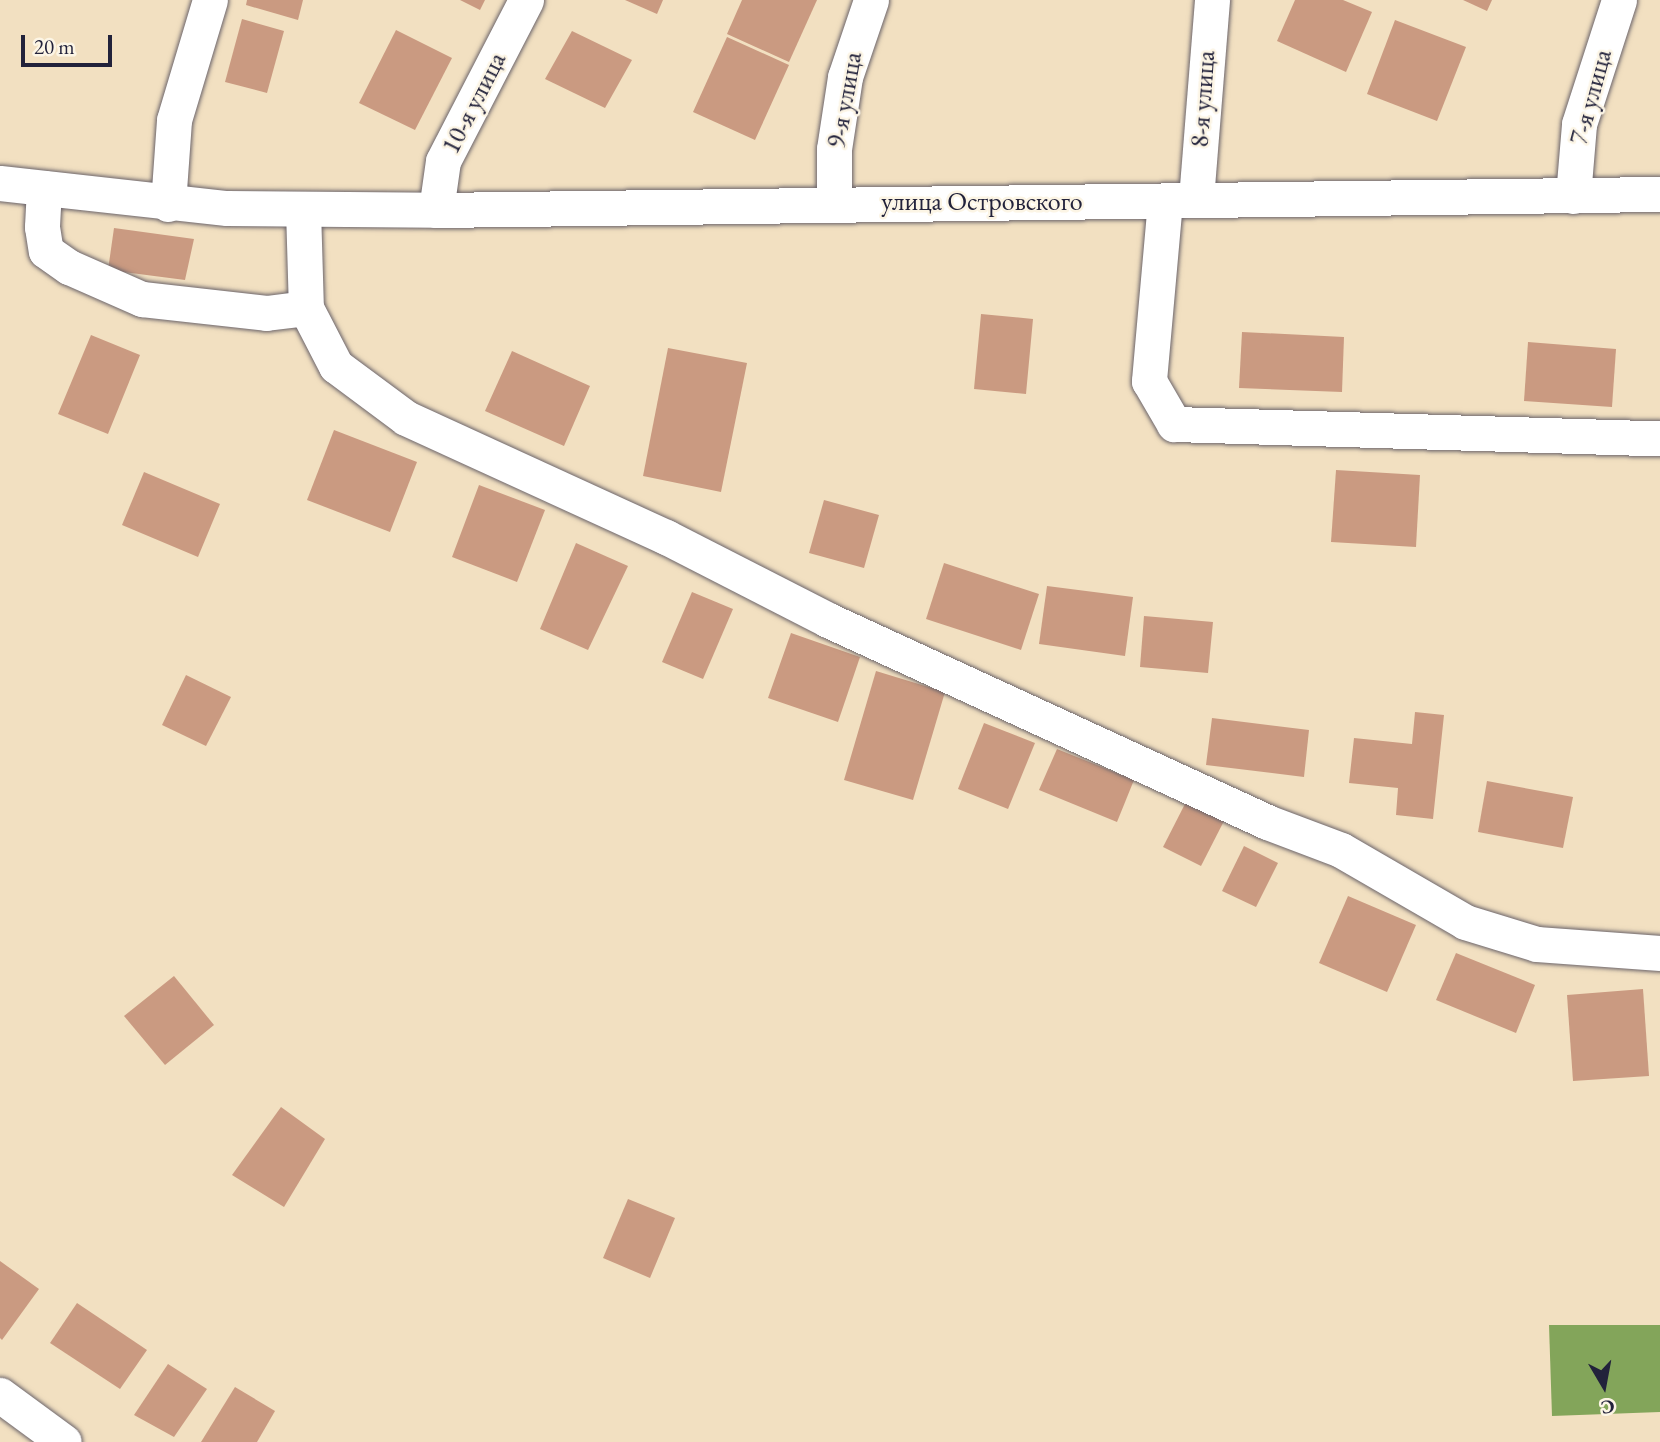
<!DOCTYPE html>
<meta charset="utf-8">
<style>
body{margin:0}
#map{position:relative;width:1660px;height:1442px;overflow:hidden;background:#f2e0c1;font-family:"EB Garamond",serif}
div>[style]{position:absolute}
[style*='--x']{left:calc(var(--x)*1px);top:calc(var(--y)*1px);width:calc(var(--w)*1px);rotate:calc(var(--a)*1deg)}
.forest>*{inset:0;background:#83a55a}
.building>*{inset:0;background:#ca9a81}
.roads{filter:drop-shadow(0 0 2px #6b646a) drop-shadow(0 0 2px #6b646a)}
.minor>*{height:35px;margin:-17.5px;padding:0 17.5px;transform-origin:17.5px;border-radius:17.5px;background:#fff}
span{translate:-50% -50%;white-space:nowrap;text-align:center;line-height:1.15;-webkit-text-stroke:5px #fcf5e5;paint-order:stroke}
.street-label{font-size:26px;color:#22223b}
.north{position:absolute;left:1569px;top:1351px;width:70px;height:70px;-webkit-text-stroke:5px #fcf5e5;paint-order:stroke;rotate:170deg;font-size:19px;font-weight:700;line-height:28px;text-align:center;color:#22223b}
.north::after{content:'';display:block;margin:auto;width:24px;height:32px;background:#22223b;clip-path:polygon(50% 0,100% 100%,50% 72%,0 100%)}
.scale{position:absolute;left:21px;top:35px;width:91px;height:32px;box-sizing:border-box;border:4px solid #22223b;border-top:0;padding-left:9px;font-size:21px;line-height:24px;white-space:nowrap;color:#22223b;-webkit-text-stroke:5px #fcf5e5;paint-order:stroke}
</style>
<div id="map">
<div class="forest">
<div style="clip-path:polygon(1549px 1325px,1660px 1325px,1660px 1412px,1552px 1416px)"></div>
</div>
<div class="building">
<div style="clip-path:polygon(247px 0,303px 0,298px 20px,246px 5px)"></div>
<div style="clip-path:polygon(460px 0,485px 0,480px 10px)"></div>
<div style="clip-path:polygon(625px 0,663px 0,657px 14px)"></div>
<div style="clip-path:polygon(742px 0,817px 0,789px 62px,727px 34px)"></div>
<div style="clip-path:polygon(1295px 0,1343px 0,1372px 12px,1346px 72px,1277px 41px)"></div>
<div style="clip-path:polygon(1463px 0,1492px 0,1487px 11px)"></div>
<div style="clip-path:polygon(242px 19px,284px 31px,267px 93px,225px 82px)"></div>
<div style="clip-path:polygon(1395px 20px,1466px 47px,1437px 121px,1367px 94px)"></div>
<div style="clip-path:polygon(396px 30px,452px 58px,415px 130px,359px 103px)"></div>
<div style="clip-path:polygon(572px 31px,632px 60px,605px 108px,545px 79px)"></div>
<div style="clip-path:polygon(727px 37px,789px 65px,755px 140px,693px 112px)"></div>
<div style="clip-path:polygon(114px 228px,194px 239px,185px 280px,108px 270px)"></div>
<div style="clip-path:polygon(981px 314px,1033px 319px,1026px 394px,974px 389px)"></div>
<div style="clip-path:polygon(1242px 332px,1344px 337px,1342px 392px,1239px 388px)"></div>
<div style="clip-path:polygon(91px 335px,140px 355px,108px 434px,58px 414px)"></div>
<div style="clip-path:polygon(1528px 342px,1616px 349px,1612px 407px,1524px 401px)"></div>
<div style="clip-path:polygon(668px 348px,747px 363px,721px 492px,643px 476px)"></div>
<div style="clip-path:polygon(512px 351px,590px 386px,564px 446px,485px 411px)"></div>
<div style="clip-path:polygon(334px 430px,417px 462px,390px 532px,307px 500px)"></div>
<div style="clip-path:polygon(1336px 470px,1420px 475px,1416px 547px,1331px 542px)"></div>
<div style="clip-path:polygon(144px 472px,220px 504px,198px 557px,122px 525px)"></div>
<div style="clip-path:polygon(479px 485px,545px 510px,517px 582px,452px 557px)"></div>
<div style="clip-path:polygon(824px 500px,879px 515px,864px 568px,809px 553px)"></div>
<div style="clip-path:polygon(576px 543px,628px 566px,588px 650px,540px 629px)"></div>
<div style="clip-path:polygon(944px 563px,1039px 594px,1021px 650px,926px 619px)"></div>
<div style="clip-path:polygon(1047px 586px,1133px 597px,1125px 656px,1039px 644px)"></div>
<div style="clip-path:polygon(692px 592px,733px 609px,703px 679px,662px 662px)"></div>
<div style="clip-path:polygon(1144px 616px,1213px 622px,1208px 673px,1140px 667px)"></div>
<div style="clip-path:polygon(791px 633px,860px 657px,838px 722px,768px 698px)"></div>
<div style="clip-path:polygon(876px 671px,945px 692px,913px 800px,844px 780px)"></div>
<div style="clip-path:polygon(186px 675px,231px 697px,206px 746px,162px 725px)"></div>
<div style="clip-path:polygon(1415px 712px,1444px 715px,1433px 819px,1396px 815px,1398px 788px,1349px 783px,1354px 738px,1412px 744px)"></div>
<div style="clip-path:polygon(1212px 718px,1309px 730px,1304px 777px,1206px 765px)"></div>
<div style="clip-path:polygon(984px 723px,1035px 743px,1008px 809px,958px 789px)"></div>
<div style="clip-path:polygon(1057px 749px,1134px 780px,1117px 822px,1039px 790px)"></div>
<div style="clip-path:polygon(1487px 781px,1573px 797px,1563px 848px,1478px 832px)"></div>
<div style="clip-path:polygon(1187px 800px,1225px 819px,1201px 866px,1163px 847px)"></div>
<div style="clip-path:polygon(1244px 846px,1278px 863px,1256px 907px,1222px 891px)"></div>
<div style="clip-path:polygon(1348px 896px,1416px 925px,1387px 992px,1319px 963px)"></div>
<div style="clip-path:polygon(1456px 953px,1535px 985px,1516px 1033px,1436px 1000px)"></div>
<div style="clip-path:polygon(174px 976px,214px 1025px,165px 1065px,124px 1016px)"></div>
<div style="clip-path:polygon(1643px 989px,1649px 1076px,1573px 1081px,1567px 995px)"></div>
<div style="clip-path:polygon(281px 1107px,325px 1139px,284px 1207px,232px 1175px)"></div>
<div style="clip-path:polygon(628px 1199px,675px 1218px,650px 1278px,603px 1258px)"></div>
<div style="clip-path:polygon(0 1261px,39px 1289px,2px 1340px,0 1338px)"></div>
<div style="clip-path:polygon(77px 1303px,147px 1350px,120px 1389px,50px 1343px)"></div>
<div style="clip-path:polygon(168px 1364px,207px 1389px,174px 1437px,134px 1415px)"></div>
<div style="clip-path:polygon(235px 1387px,275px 1411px,257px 1442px,201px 1442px)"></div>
</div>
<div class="roads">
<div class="minor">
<div style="--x:0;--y:183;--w:228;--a:6.3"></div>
<div style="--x:227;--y:208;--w:209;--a:0.5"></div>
<div style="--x:436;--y:210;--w:1224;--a:-0.75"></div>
<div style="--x:44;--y:188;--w:39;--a:93"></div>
<div style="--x:42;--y:227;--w:24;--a:81"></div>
<div style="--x:46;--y:251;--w:28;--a:35"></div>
<div style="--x:69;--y:267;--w:80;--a:23.7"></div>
<div style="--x:142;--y:299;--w:125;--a:6.4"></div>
<div style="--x:266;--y:313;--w:40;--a:-7.1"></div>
<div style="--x:306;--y:308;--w:65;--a:62.7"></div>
<div style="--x:336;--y:366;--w:87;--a:36.6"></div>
<div style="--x:406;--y:418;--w:286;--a:24.6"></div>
<div style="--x:666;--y:537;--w:182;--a:27.1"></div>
<div style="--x:828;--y:620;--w:483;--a:24.7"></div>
<div style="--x:1267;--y:822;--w:79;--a:20.7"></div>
<div style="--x:1341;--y:850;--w:143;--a:30.1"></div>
<div style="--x:1465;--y:922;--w:75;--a:17"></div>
<div style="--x:1537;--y:944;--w:123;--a:4.2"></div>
<div style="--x:1573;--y:196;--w:72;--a:-85.2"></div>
<div style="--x:1579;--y:124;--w:130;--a:-72.1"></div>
<div style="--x:1196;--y:199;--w:200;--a:-85.4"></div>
<div style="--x:1165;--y:201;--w:181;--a:95.1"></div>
<div style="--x:1149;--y:381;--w:50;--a:59.8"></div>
<div style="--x:1174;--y:424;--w:486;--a:1.7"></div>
<div style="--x:834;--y:203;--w:54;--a:-90"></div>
<div style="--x:834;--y:149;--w:73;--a:-81.3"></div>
<div style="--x:845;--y:77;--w:81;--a:-71.3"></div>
<div style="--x:168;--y:204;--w:84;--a:-85.9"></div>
<div style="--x:174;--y:120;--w:125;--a:-73.3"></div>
<div style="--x:303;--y:209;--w:99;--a:88.3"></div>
<div style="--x:436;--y:210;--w:49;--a:-81.9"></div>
<div style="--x:443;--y:161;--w:181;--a:-62.7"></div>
<div style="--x:0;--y:1395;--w:79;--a:36.3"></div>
</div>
</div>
<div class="street-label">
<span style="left:1591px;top:97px;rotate:-75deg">7-я улица</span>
<span style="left:1203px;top:99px;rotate:-86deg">8-я улица</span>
<span style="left:845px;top:100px;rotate:-80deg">9-я улица</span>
<span style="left:474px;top:103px;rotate:-63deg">10-я улица</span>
<span style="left:982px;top:202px">улица Островского</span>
</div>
<div class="north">С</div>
<div class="scale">20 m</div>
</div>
